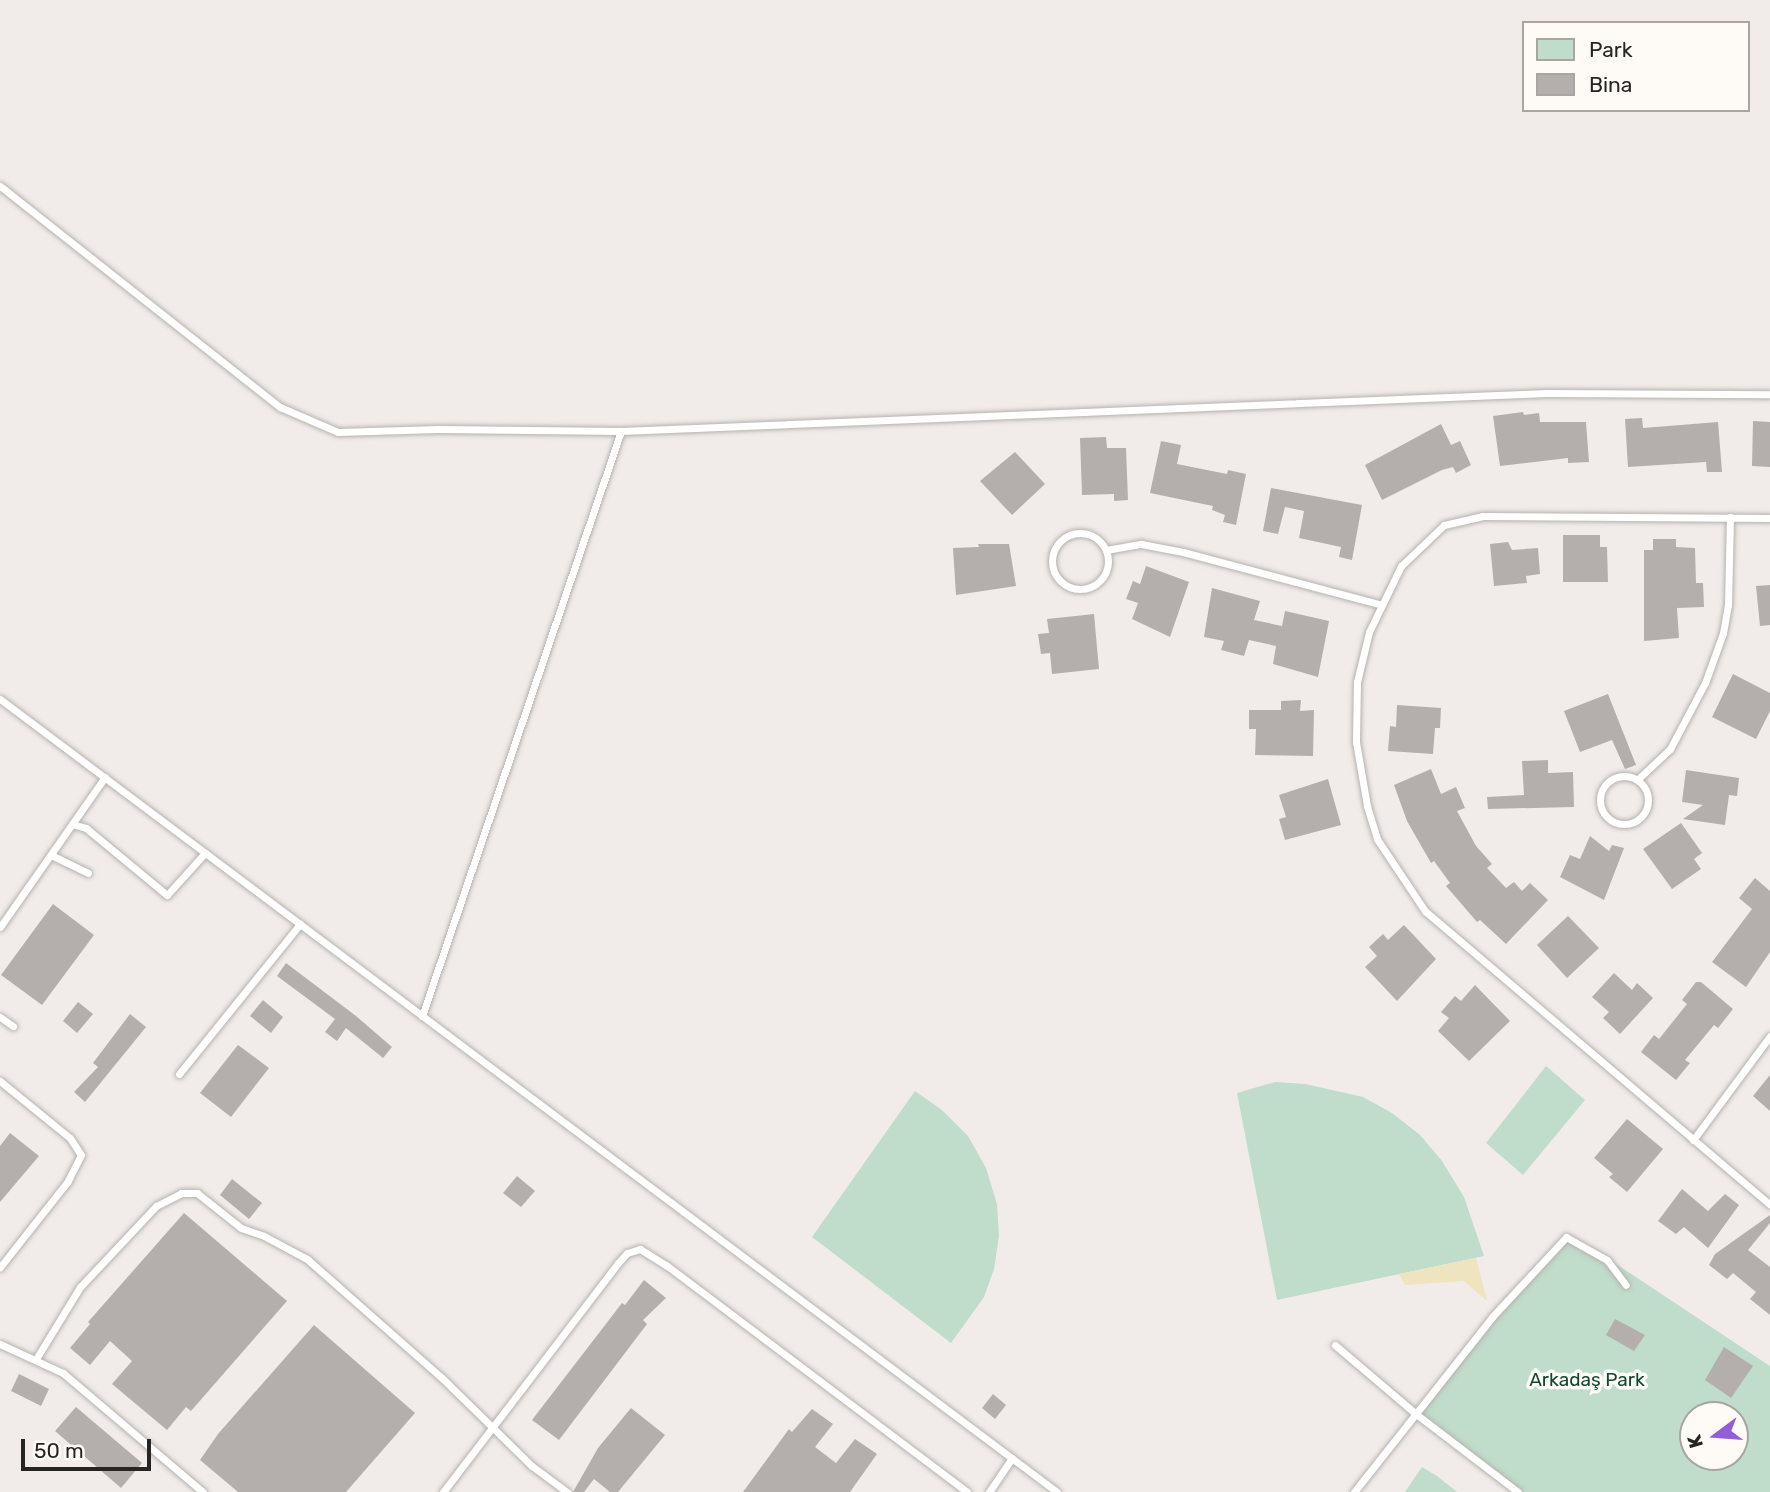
<!DOCTYPE html>
<meta charset="utf-8">
<style>
body{margin:0}
#map{position:relative;width:1770px;height:1492px;overflow:hidden;background:#f1ece9;font-family:Rubik,sans-serif}
div>[style]{position:absolute}
[style*='--x']{left:calc(var(--x)*1px);top:calc(var(--y)*1px);width:calc(var(--w)*1px);rotate:calc(var(--a)*1deg)}
.green>*{inset:0;background:#c0dccb}
.sand>*{inset:0;background:#eee4bf}
.building>*{inset:0;background:#b4afad}
.roads{filter:drop-shadow(0 0 2px #b6b2af) drop-shadow(0 0 2px #b6b2af)}
.lane>*{height:7px;margin:-3.5px;padding:0 3.5px;transform-origin:3.5px;border-radius:3.5px;background:#fff}
.lane>.ring{margin:-3.5px;padding:0;box-sizing:content-box;background:none;border:7px solid #fff;border-radius:50%}
span{translate:-50% -50%;white-space:nowrap;text-align:center;line-height:1.15;-webkit-text-stroke:7px #fefaf6;paint-order:stroke}
.park-label{font-size:19px;color:#0f492f}
.legend{position:absolute;left:1522px;top:21px;width:228px;height:91px;box-sizing:border-box;background:#fefaf6;border:2px solid #a8a5a2;margin:0;padding:9px 12px;list-style:none;font-size:21px;color:#262524}
.legend li{display:flex;align-items:center;gap:14px;height:35px}
.legend b{width:35px;border:2px solid #a8a5a2}
.north{position:absolute;left:1679px;top:1401px;width:70px;height:70px;box-sizing:border-box;background:#fefaf6;border:2px solid #a8a5a2;border-radius:50%;rotate:254deg;font-size:19px;font-weight:700;line-height:28px;text-align:center;color:#262524}
.north::after{content:'';display:block;margin:auto;width:24px;height:32px;background:#945ed7;clip-path:polygon(50% 0,100% 100%,50% 72%,0 100%)}
.scale{position:absolute;left:21px;top:1439px;width:130px;height:32px;box-sizing:border-box;border:4px solid #262524;border-top:0;padding-left:9px;font-size:21px;line-height:24px;white-space:nowrap;color:#262524;-webkit-text-stroke:5px #fefaf6;paint-order:stroke}
</style>
<div id="map">
<div class="green">
<div style="clip-path:polygon(1546px 1066px,1585px 1100px,1523px 1175px,1486px 1143px)"></div>
<div style="clip-path:polygon(1275px 1082px,1305px 1084px,1363px 1097px,1392px 1113px,1420px 1135px,1442px 1161px,1464px 1197px,1484px 1256px,1277px 1300px,1237px 1093px)"></div>
<div style="clip-path:polygon(915px 1091px,942px 1110px,968px 1136px,986px 1168px,997px 1204px,999px 1236px,994px 1269px,984px 1297px,951px 1343px,812px 1237px)"></div>
<div style="clip-path:polygon(evenodd,1566px 1237px,1580px 1240px,1770px 1366px,1770px 1492px,1518px 1492px,1416px 1415px,1492px 1317px,1566px 1237px,1693px 1415px,1735px 1415px,1735px 1457px,1693px 1457px,1693px 1415px)"></div>
<div style="clip-path:polygon(1422px 1467px,1437px 1476px,1457px 1492px,1405px 1492px)"></div>
</div>
<div class="sand">
<div style="clip-path:polygon(1476px 1258px,1487px 1301px,1464px 1281px,1405px 1285px,1399px 1274px)"></div>
</div>
<div class="building">
<div style="clip-path:polygon(1523px 412px,1524px 415px,1539px 413px,1540px 422px,1586px 422px,1589px 462px,1568px 463px,1568px 458px,1500px 466px,1493px 416px)"></div>
<div style="clip-path:polygon(1642px 418px,1643px 428px,1718px 422px,1722px 472px,1707px 472px,1706px 462px,1628px 467px,1625px 419px)"></div>
<div style="clip-path:polygon(1753px 421px,1770px 422px,1770px 467px,1752px 466px)"></div>
<div style="clip-path:polygon(1441px 424px,1451px 445px,1460px 441px,1471px 465px,1456px 473px,1453px 467px,1442px 470px,1382px 500px,1365px 465px)"></div>
<div style="clip-path:polygon(1106px 437px,1107px 448px,1126px 448px,1128px 500px,1114px 501px,1114px 494px,1082px 495px,1080px 438px)"></div>
<div style="clip-path:polygon(1161px 441px,1181px 445px,1177px 464px,1227px 474px,1228px 470px,1246px 474px,1236px 525px,1223px 522px,1225px 515px,1212px 510px,1213px 506px,1150px 493px)"></div>
<div style="clip-path:polygon(1015px 452px,1045px 484px,1012px 515px,980px 481px)"></div>
<div style="clip-path:polygon(1271px 488px,1362px 505px,1352px 560px,1339px 557px,1341px 547px,1299px 538px,1304px 511px,1285px 507px,1278px 534px,1263px 531px)"></div>
<div style="clip-path:polygon(1563px 535px,1600px 535px,1600px 547px,1607px 547px,1608px 582px,1563px 582px)"></div>
<div style="clip-path:polygon(1653px 539px,1676px 539px,1676px 547px,1695px 548px,1696px 583px,1703px 583px,1704px 607px,1677px 608px,1679px 638px,1644px 641px,1644px 550px,1653px 550px)"></div>
<div style="clip-path:polygon(1508px 542px,1512px 550px,1538px 548px,1540px 574px,1526px 576px,1527px 583px,1494px 586px,1490px 544px)"></div>
<div style="clip-path:polygon(978px 544px,1009px 544px,1016px 586px,956px 595px,953px 548px,979px 547px)"></div>
<div style="clip-path:polygon(1146px 566px,1189px 582px,1170px 637px,1132px 619px,1138px 603px,1126px 599px,1133px 581px,1140px 584px)"></div>
<div style="clip-path:polygon(1770px 585px,1770px 625px,1760px 626px,1756px 586px)"></div>
<div style="clip-path:polygon(1212px 588px,1260px 601px,1254px 620px,1282px 626px,1285px 611px,1329px 621px,1318px 677px,1273px 664px,1276px 646px,1249px 640px,1244px 656px,1221px 650px,1224px 641px,1204px 637px)"></div>
<div style="clip-path:polygon(1094px 614px,1099px 669px,1052px 674px,1050px 653px,1041px 654px,1038px 634px,1049px 633px,1047px 619px)"></div>
<div style="clip-path:polygon(1733px 674px,1770px 693px,1770px 711px,1756px 739px,1712px 717px)"></div>
<div style="clip-path:polygon(1608px 694px,1636px 765px,1625px 769px,1612px 740px,1580px 752px,1564px 711px)"></div>
<div style="clip-path:polygon(1301px 700px,1300px 711px,1314px 710px,1313px 756px,1255px 755px,1256px 729px,1249px 729px,1249px 710px,1281px 710px,1281px 701px)"></div>
<div style="clip-path:polygon(1397px 705px,1441px 708px,1440px 728px,1435px 728px,1433px 754px,1388px 751px,1390px 726px,1396px 727px)"></div>
<div style="clip-path:polygon(1548px 760px,1548px 773px,1573px 772px,1574px 807px,1488px 809px,1487px 797px,1524px 795px,1522px 761px)"></div>
<div style="clip-path:polygon(1431px 769px,1441px 794px,1456px 787px,1465px 808px,1457px 811px,1476px 846px,1492px 864px,1487px 868px,1506px 888px,1514px 882px,1522px 891px,1530px 883px,1548px 900px,1506px 944px,1480px 920px,1477px 922px,1446px 886px,1450px 883px,1434px 861px,1431px 863px,1407px 821px,1394px 785px)"></div>
<div style="clip-path:polygon(1686px 770px,1739px 778px,1737px 796px,1729px 795px,1725px 825px,1683px 819px,1703px 805px,1682px 802px)"></div>
<div style="clip-path:polygon(1328px 779px,1341px 825px,1285px 840px,1279px 819px,1286px 817px,1279px 795px)"></div>
<div style="clip-path:polygon(1681px 823px,1702px 853px,1694px 859px,1701px 869px,1672px 889px,1643px 849px)"></div>
<div style="clip-path:polygon(1590px 836px,1609px 851px,1612px 845px,1624px 848px,1604px 900px,1560px 877px,1570px 855px,1580px 859px)"></div>
<div style="clip-path:polygon(1755px 878px,1770px 891px,1770px 952px,1746px 987px,1712px 962px,1752px 909px,1739px 898px)"></div>
<div style="clip-path:polygon(53px 904px,94px 935px,42px 1005px,1px 975px)"></div>
<div style="clip-path:polygon(1568px 916px,1599px 948px,1567px 978px,1537px 945px)"></div>
<div style="clip-path:polygon(1404px 925px,1436px 959px,1397px 1001px,1365px 967px,1377px 956px,1369px 947px,1383px 934px,1388px 940px)"></div>
<div style="clip-path:polygon(286px 963px,356px 1016px,392px 1047px,383px 1058px,346px 1028px,337px 1041px,325px 1032px,335px 1019px,277px 976px)"></div>
<div style="clip-path:polygon(1614px 973px,1632px 990px,1637px 983px,1653px 998px,1620px 1034px,1603px 1018px,1609px 1012px,1592px 997px)"></div>
<div style="clip-path:polygon(1696px 982px,1701px 982px,1733px 1009px,1718px 1028px,1714px 1025px,1685px 1060px,1690px 1063px,1676px 1080px,1641px 1052px,1654px 1035px,1659px 1039px,1687px 1004px,1682px 1000px)"></div>
<div style="clip-path:polygon(1475px 985px,1510px 1021px,1469px 1061px,1438px 1031px,1449px 1018px,1441px 1012px,1455px 996px,1461px 1001px)"></div>
<div style="clip-path:polygon(263px 1000px,283px 1017px,271px 1033px,250px 1016px)"></div>
<div style="clip-path:polygon(78px 1002px,93px 1014px,77px 1033px,63px 1021px)"></div>
<div style="clip-path:polygon(130px 1014px,146px 1027px,85px 1102px,74px 1092px,98px 1067px,93px 1063px)"></div>
<div style="clip-path:polygon(238px 1045px,269px 1068px,231px 1117px,200px 1093px)"></div>
<div style="clip-path:polygon(1770px 1075px,1770px 1111px,1753px 1096px)"></div>
<div style="clip-path:polygon(1627px 1119px,1663px 1149px,1627px 1192px,1609px 1177px,1613px 1174px,1594px 1158px)"></div>
<div style="clip-path:polygon(10px 1133px,39px 1156px,0 1202px,0 1146px)"></div>
<div style="clip-path:polygon(517px 1176px,535px 1191px,521px 1207px,503px 1193px)"></div>
<div style="clip-path:polygon(232px 1179px,262px 1203px,249px 1219px,220px 1195px)"></div>
<div style="clip-path:polygon(1682px 1189px,1708px 1211px,1725px 1194px,1739px 1205px,1708px 1248px,1684px 1227px,1676px 1234px,1658px 1221px)"></div>
<div style="clip-path:polygon(184px 1213px,287px 1301px,191px 1411px,186px 1407px,167px 1430px,112px 1384px,132px 1361px,110px 1341px,90px 1365px,70px 1348px,90px 1324px,88px 1322px)"></div>
<div style="clip-path:polygon(1770px 1215px,1770px 1223px,1748px 1250px,1770px 1267px,1770px 1315px,1750px 1299px,1756px 1292px,1733px 1273px,1727px 1279px,1709px 1265px,1715px 1254px)"></div>
<div style="clip-path:polygon(644px 1280px,666px 1298px,643px 1320px,647px 1324px,559px 1440px,532px 1420px,622px 1303px,625px 1305px)"></div>
<div style="clip-path:polygon(1615px 1319px,1645px 1335px,1634px 1351px,1606px 1335px)"></div>
<div style="clip-path:polygon(314px 1325px,415px 1413px,346px 1492px,238px 1492px,200px 1460px,218px 1434px)"></div>
<div style="clip-path:polygon(1724px 1347px,1753px 1366px,1731px 1398px,1705px 1380px)"></div>
<div style="clip-path:polygon(19px 1374px,49px 1389px,41px 1406px,11px 1391px)"></div>
<div style="clip-path:polygon(993px 1394px,1006px 1405px,995px 1419px,982px 1408px)"></div>
<div style="clip-path:polygon(76px 1407px,142px 1463px,121px 1488px,55px 1431px)"></div>
<div style="clip-path:polygon(631px 1408px,665px 1435px,618px 1492px,610px 1492px,594px 1479px,584px 1492px,573px 1492px,598px 1448px)"></div>
<div style="clip-path:polygon(812px 1409px,833px 1424px,815px 1447px,836px 1463px,855px 1439px,877px 1454px,850px 1492px,743px 1492px,789px 1429px,792px 1432px)"></div>
</div>
<div class="roads">
<div class="lane">
<div style="--x:0;--y:186;--w:357;--a:38.3"></div>
<div style="--x:280;--y:407;--w:63;--a:23.3"></div>
<div style="--x:338;--y:432;--w:100;--a:-1.7"></div>
<div style="--x:438;--y:429;--w:183;--a:0.6"></div>
<div style="--x:621;--y:431;--w:927;--a:-2.35"></div>
<div style="--x:1547;--y:393;--w:223;--a:0.3"></div>
<div style="--x:1770;--y:518;--w:287;--a:-179.6"></div>
<div style="--x:1483;--y:516;--w:40;--a:167"></div>
<div style="--x:1444;--y:525;--w:59;--a:136.4"></div>
<div style="--x:1401;--y:566;--w:73;--a:115.9"></div>
<div style="--x:1369;--y:632;--w:51;--a:103.5"></div>
<div style="--x:1357;--y:682;--w:60;--a:91"></div>
<div style="--x:1356;--y:742;--w:65;--a:80.2"></div>
<div style="--x:1367;--y:806;--w:34;--a:73"></div>
<div style="--x:1377;--y:839;--w:87;--a:56.3"></div>
<div style="--x:1425;--y:911;--w:453;--a:40.4"></div>
<div class="ring" style="left:1052px;top:533px;width:49px;height:49px"></div>
<div style="--x:1106;--y:550;--w:36;--a:-10"></div>
<div style="--x:1141;--y:544;--w:43;--a:10.8"></div>
<div style="--x:1183;--y:552;--w:206;--a:14.9"></div>
<div style="--x:0;--y:699;--w:1321;--a:36.88"></div>
<div class="ring" style="left:1600px;top:776px;width:41px;height:41px"></div>
<div style="--x:1638;--y:779;--w:44;--a:-43.2"></div>
<div style="--x:1670;--y:749;--w:75;--a:-62.1"></div>
<div style="--x:1705;--y:683;--w:53;--a:-70.2"></div>
<div style="--x:1723;--y:633;--w:28;--a:-80"></div>
<div style="--x:1728;--y:605;--w:88;--a:-88.7"></div>
<div style="--x:72;--y:824;--w:15;--a:16"></div>
<div style="--x:86;--y:828;--w:105;--a:39.6"></div>
<div style="--x:167;--y:895;--w:57;--a:-47.9"></div>
<div style="--x:51;--y:855;--w:41;--a:25.9"></div>
<div style="--x:0;--y:927;--w:183;--a:-55"></div>
<div style="--x:422;--y:1016;--w:618;--a:-71.21"></div>
<div style="--x:0;--y:1017;--w:16;--a:35"></div>
<div style="--x:179;--y:1074;--w:193;--a:-51.1"></div>
<div style="--x:0;--y:1081;--w:90;--a:39.2"></div>
<div style="--x:70;--y:1138;--w:20;--a:57"></div>
<div style="--x:81;--y:1155;--w:29;--a:117"></div>
<div style="--x:68;--y:1181;--w:110;--a:128.3"></div>
<div style="--x:1693;--y:1140;--w:129;--a:-53.5"></div>
<div style="--x:0;--y:1344;--w:69;--a:24.7"></div>
<div style="--x:63;--y:1373;--w:184;--a:40.4"></div>
<div style="--x:1335;--y:1345;--w:106;--a:40.4"></div>
<div style="--x:1416;--y:1414;--w:128;--a:37.4"></div>
<div style="--x:36;--y:1359;--w:84;--a:-58.6"></div>
<div style="--x:80;--y:1287;--w:111;--a:-46.8"></div>
<div style="--x:156;--y:1206;--w:28;--a:-27"></div>
<div style="--x:181;--y:1193;--w:16;--a:0"></div>
<div style="--x:197;--y:1193;--w:56;--a:38.5"></div>
<div style="--x:241;--y:1228;--w:24;--a:19"></div>
<div style="--x:264;--y:1236;--w:49;--a:28.1"></div>
<div style="--x:307;--y:1259;--w:180;--a:41.4"></div>
<div style="--x:442;--y:1378;--w:126;--a:44.4"></div>
<div style="--x:532;--y:1466;--w:44;--a:36.6"></div>
<div style="--x:443;--y:1492;--w:288;--a:-52.6"></div>
<div style="--x:618;--y:1263;--w:13;--a:-48"></div>
<div style="--x:627;--y:1253;--w:14;--a:-17"></div>
<div style="--x:640;--y:1249;--w:31;--a:32"></div>
<div style="--x:666;--y:1265;--w:377;--a:37"></div>
<div style="--x:989;--y:1492;--w:41;--a:-55.9"></div>
<div style="--x:1354;--y:1492;--w:223;--a:-51.7"></div>
<div style="--x:1492;--y:1317;--w:109;--a:-47.2"></div>
<div style="--x:1566;--y:1237;--w:47;--a:29.3"></div>
<div style="--x:1607;--y:1260;--w:31;--a:53"></div>
</div>
</div>
<div class="park-label">
<span style="left:1587px;top:1380px">Arkadaş Park</span>
</div>
<ul class="legend">
<li><b style="height:19px;background:#c0dccb"></b>Park</li>
<li><b style="height:19px;background:#b4afad"></b>Bina</li>
</ul>
<div class="north">K</div>
<div class="scale">50 m</div>
</div>
